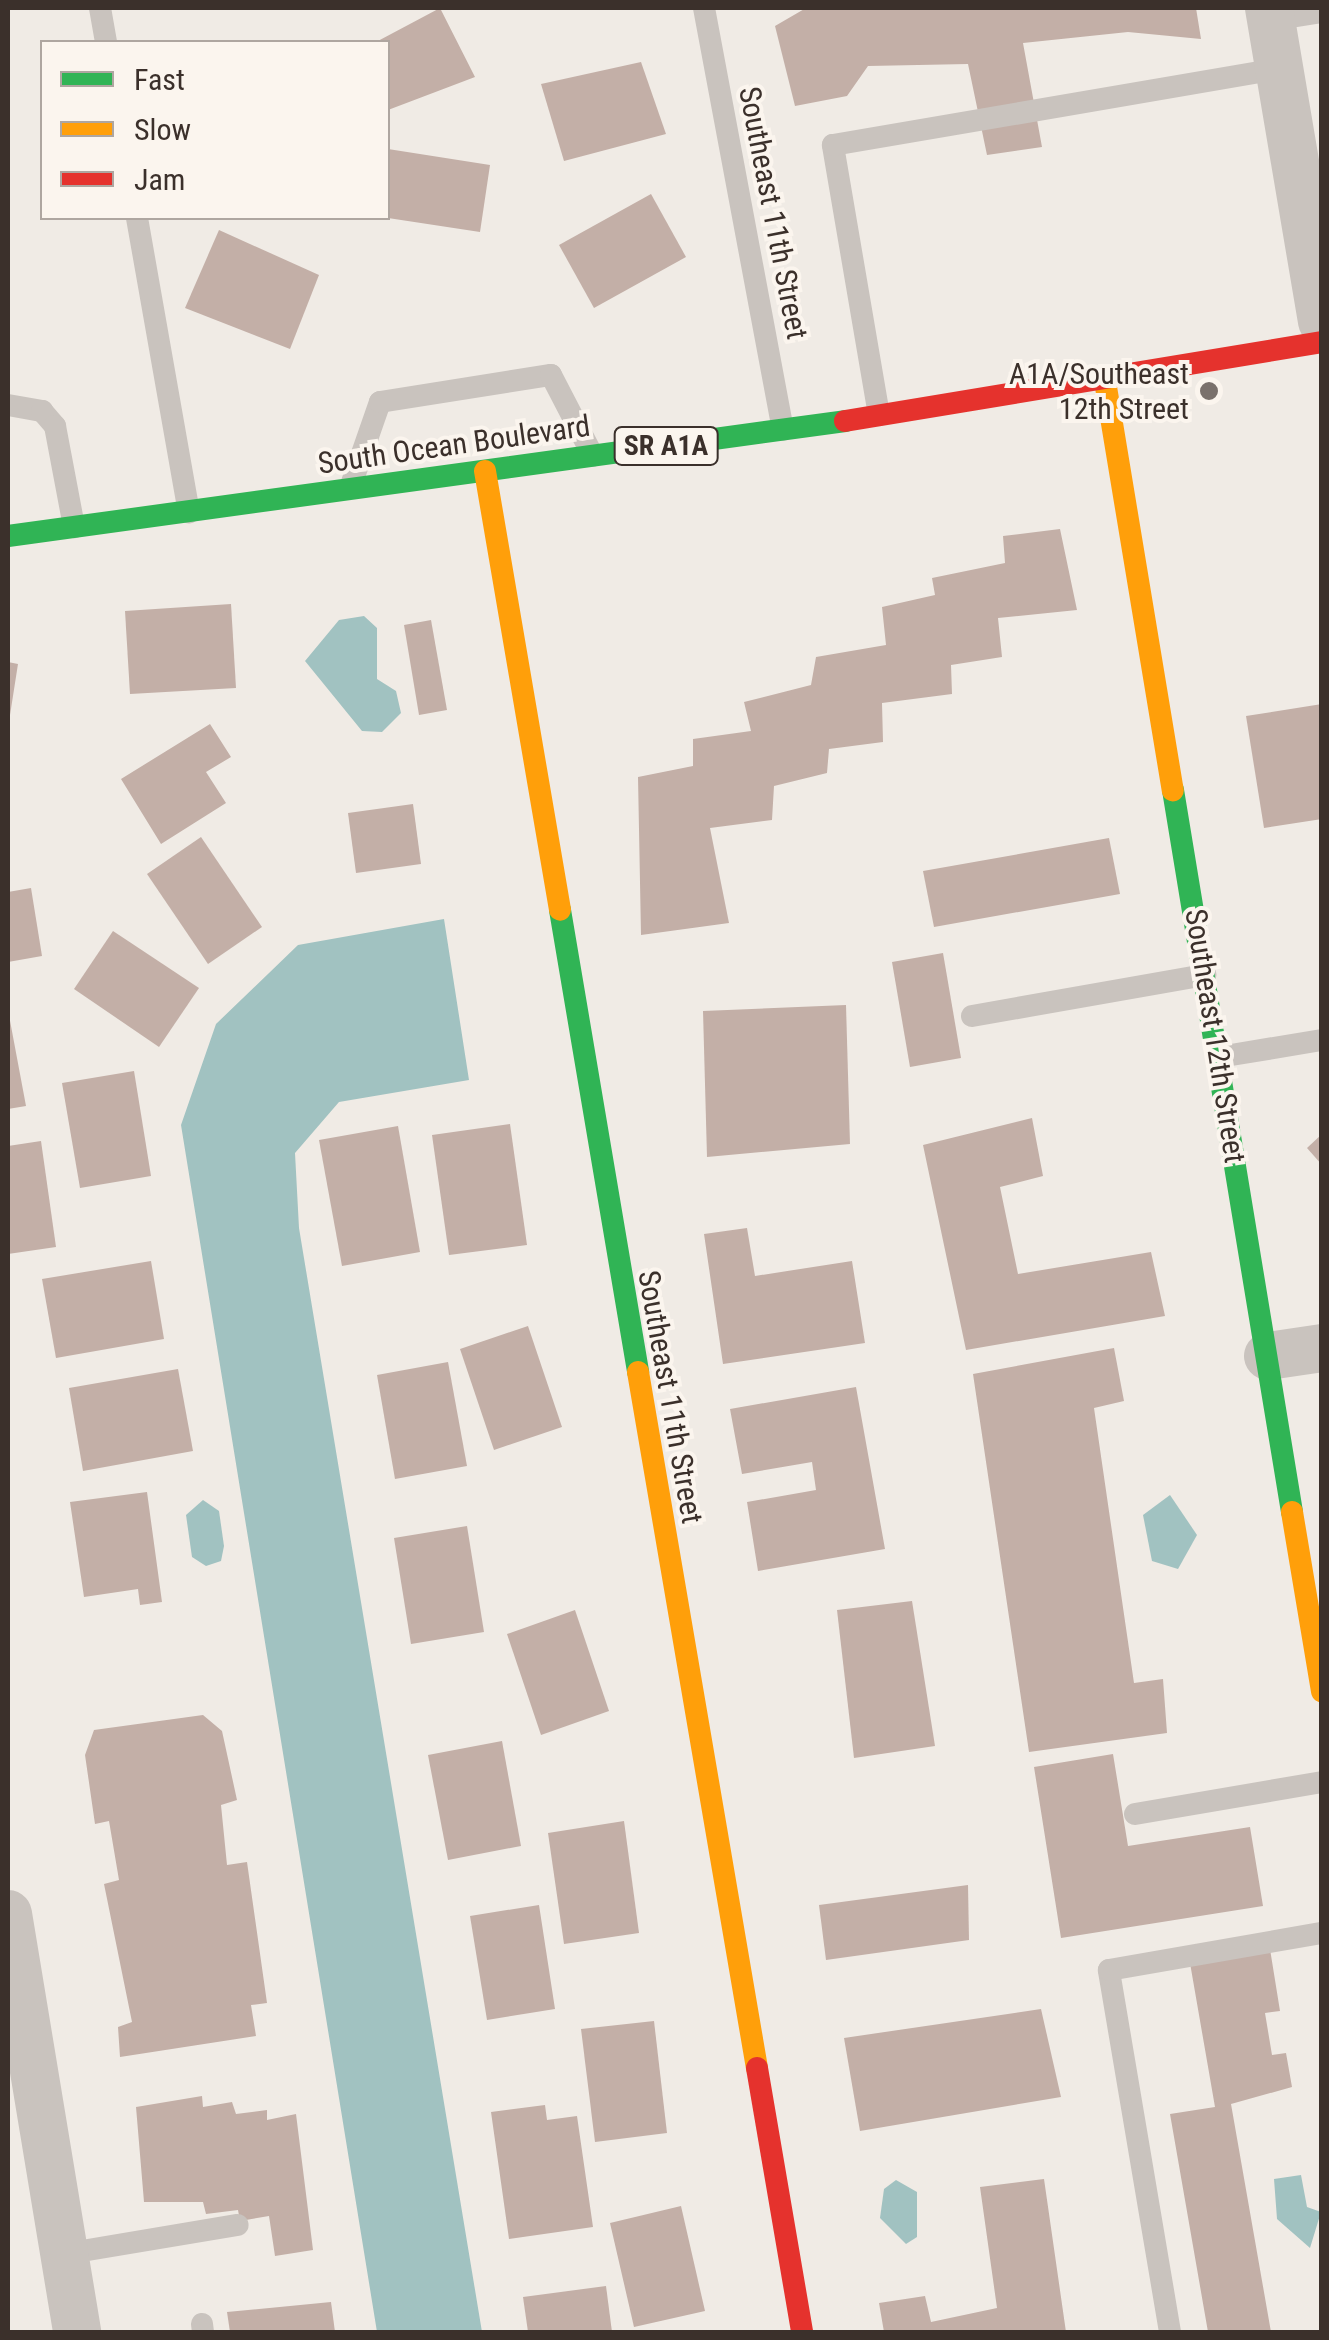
<!DOCTYPE html>
<style>
body{margin:0}
#map{position:relative;width:1329px;height:2340px;overflow:hidden;background:#f0ebe5;font-family:"Roboto Condensed",sans-serif}
div>[style]{position:absolute}
[style*='--x']{left:calc(var(--x)*1px);top:calc(var(--y)*1px);width:calc(var(--w)*1px);rotate:calc(var(--a)*1deg)}
.water>*{inset:0;background:#a1c2c1}
.building>*{inset:0;background:#c3afa7}
.lane>*{height:22px;margin:-11px;padding:0 11px;transform-origin:11px;border-radius:11px;background:#c9c3be}
.street>*{height:48px;margin:-24px;padding:0 24px;transform-origin:24px;border-radius:24px;background:#c9c3be}
.fast>*{height:22px;margin:-11px;padding:0 11px;transform-origin:11px;border-radius:11px;background:#30b455}
.slow>*{height:22px;margin:-11px;padding:0 11px;transform-origin:11px;border-radius:11px;background:#ff9f0a}
.jam>*{height:22px;margin:-11px;padding:0 11px;transform-origin:11px;border-radius:11px;background:#e5322d}
.dots>*{width:28px;height:28px;translate:-50% -50%;box-sizing:border-box;border:5px solid #fbf5ee;border-radius:50%}
span{translate:-50% -50%;white-space:nowrap;text-align:center;line-height:1.15;-webkit-text-stroke:8px #fbf5ee;paint-order:stroke}
.shield-label span{padding:2px 8px;background:#fbf5ee;border:2px solid;border-radius:8px;-webkit-text-stroke-width:0}
.shield-label{font-size:28px;color:#3b302b;font-weight:700}
.street-label{font-size:30px;color:#3b302b}
.poi-label{font-size:30px;color:#3b302b}
.right{translate:-100% -50%;text-align:right}
.frame{position:absolute;inset:0;border:10px solid #3b302b;pointer-events:none}
.legend{position:absolute;left:40px;top:40px;width:350px;height:180px;box-sizing:border-box;background:#fbf5ee;border:2px solid #aea6a0;margin:0;padding:12px 18px;list-style:none;font-size:30px;color:#3b302b}
.legend li{display:flex;align-items:center;gap:20px;height:50px}
.legend b{width:50px;border:2px solid #aea6a0}
</style>
<div id="map">
<div class="water">
<div style="clip-path:polygon(364px 616px,377px 628px,377px 679px,396px 691px,401px 713px,382px 732px,362px 731px,305px 661px,339px 620px)"></div>
<div style="clip-path:polygon(444px 919px,469px 1080px,339px 1102px,295px 1153px,299px 1228px,482px 2332px,377px 2332px,181px 1125px,216px 1024px,298px 945px)"></div>
<div style="clip-path:polygon(1170px 1495px,1197px 1535px,1178px 1569px,1152px 1561px,1143px 1515px)"></div>
<div style="clip-path:polygon(203px 1500px,219px 1511px,224px 1546px,221px 1561px,206px 1566px,192px 1557px,186px 1515px)"></div>
<div style="clip-path:polygon(1301px 2175px,1307px 2207px,1321px 2212px,1310px 2248px,1277px 2219px,1274px 2179px)"></div>
<div style="clip-path:polygon(896px 2180px,917px 2192px,917px 2237px,906px 2244px,880px 2218px,884px 2189px)"></div>
</div>
<div class="building">
<div style="clip-path:polygon(440px 8px,475px 77px,388px 110px,388px 42px,376px 42px)"></div>
<div style="clip-path:polygon(806px 8px,1196px 8px,1201px 39px,1128px 32px,1023px 43px,1042px 147px,987px 155px,968px 64px,868px 66px,847px 96px,795px 106px,775px 26px)"></div>
<div style="clip-path:polygon(641px 62px,666px 134px,564px 161px,541px 84px)"></div>
<div style="clip-path:polygon(388px 149px,490px 165px,480px 232px,388px 218px)"></div>
<div style="clip-path:polygon(651px 194px,686px 257px,594px 308px,559px 245px)"></div>
<div style="clip-path:polygon(219px 230px,319px 275px,290px 349px,185px 308px)"></div>
<div style="clip-path:polygon(1060px 529px,1077px 610px,998px 618px,1002px 657px,951px 665px,952px 694px,882px 703px,883px 742px,829px 749px,827px 773px,774px 786px,772px 820px,710px 828px,729px 923px,641px 935px,638px 777px,693px 766px,693px 739px,751px 731px,744px 702px,811px 685px,816px 657px,886px 645px,882px 607px,935px 595px,932px 578px,1005px 563px,1003px 536px)"></div>
<div style="clip-path:polygon(231px 604px,236px 688px,130px 694px,125px 611px)"></div>
<div style="clip-path:polygon(431px 620px,447px 710px,419px 715px,404px 625px)"></div>
<div style="clip-path:polygon(8px 662px,18px 664px,10px 715px,8px 715px)"></div>
<div style="clip-path:polygon(1322px 704px,1322px 819px,1264px 828px,1246px 716px)"></div>
<div style="clip-path:polygon(210px 724px,231px 757px,206px 772px,226px 803px,161px 844px,121px 779px)"></div>
<div style="clip-path:polygon(413px 804px,421px 864px,356px 873px,348px 813px)"></div>
<div style="clip-path:polygon(201px 837px,262px 927px,208px 964px,147px 874px)"></div>
<div style="clip-path:polygon(1109px 838px,1120px 894px,934px 927px,923px 871px)"></div>
<div style="clip-path:polygon(31px 888px,42px 956px,8px 962px,8px 892px)"></div>
<div style="clip-path:polygon(113px 931px,199px 988px,159px 1047px,74px 989px)"></div>
<div style="clip-path:polygon(943px 953px,961px 1058px,910px 1067px,892px 962px)"></div>
<div style="clip-path:polygon(846px 1005px,850px 1144px,707px 1157px,703px 1011px)"></div>
<div style="clip-path:polygon(8px 1010px,26px 1106px,8px 1109px)"></div>
<div style="clip-path:polygon(134px 1071px,151px 1176px,80px 1188px,62px 1083px)"></div>
<div style="clip-path:polygon(1032px 1118px,1043px 1176px,1000px 1187px,1018px 1274px,1151px 1252px,1165px 1316px,966px 1350px,923px 1145px)"></div>
<div style="clip-path:polygon(510px 1124px,527px 1245px,449px 1255px,432px 1135px)"></div>
<div style="clip-path:polygon(398px 1126px,420px 1252px,342px 1266px,319px 1140px)"></div>
<div style="clip-path:polygon(1322px 1134px,1322px 1165px,1307px 1148px)"></div>
<div style="clip-path:polygon(41px 1141px,56px 1247px,8px 1254px,8px 1146px)"></div>
<div style="clip-path:polygon(747px 1228px,755px 1276px,852px 1261px,865px 1343px,723px 1364px,704px 1234px)"></div>
<div style="clip-path:polygon(151px 1261px,164px 1339px,56px 1358px,42px 1279px)"></div>
<div style="clip-path:polygon(528px 1326px,562px 1427px,494px 1450px,460px 1349px)"></div>
<div style="clip-path:polygon(1114px 1348px,1124px 1401px,1094px 1408px,1134px 1683px,1163px 1679px,1167px 1733px,1029px 1752px,973px 1374px)"></div>
<div style="clip-path:polygon(448px 1362px,467px 1466px,395px 1479px,377px 1375px)"></div>
<div style="clip-path:polygon(178px 1369px,193px 1451px,83px 1471px,69px 1388px)"></div>
<div style="clip-path:polygon(856px 1387px,885px 1549px,758px 1571px,747px 1502px,816px 1490px,812px 1462px,742px 1474px,730px 1409px)"></div>
<div style="clip-path:polygon(147px 1492px,162px 1602px,140px 1605px,138px 1589px,84px 1597px,70px 1502px)"></div>
<div style="clip-path:polygon(467px 1526px,484px 1632px,411px 1644px,394px 1538px)"></div>
<div style="clip-path:polygon(912px 1601px,935px 1746px,854px 1758px,837px 1610px)"></div>
<div style="clip-path:polygon(575px 1610px,609px 1711px,541px 1735px,507px 1634px)"></div>
<div style="clip-path:polygon(203px 1715px,222px 1731px,237px 1800px,221px 1805px,227px 1865px,247px 1862px,267px 2003px,251px 2005px,256px 2036px,120px 2057px,118px 2027px,132px 2022px,104px 1884px,119px 1880px,109px 1821px,95px 1824px,85px 1755px,94px 1730px)"></div>
<div style="clip-path:polygon(502px 1741px,521px 1846px,448px 1860px,428px 1755px)"></div>
<div style="clip-path:polygon(1113px 1754px,1128px 1846px,1250px 1827px,1263px 1906px,1061px 1938px,1034px 1767px)"></div>
<div style="clip-path:polygon(624px 1821px,639px 1933px,564px 1944px,548px 1833px)"></div>
<div style="clip-path:polygon(968px 1885px,969px 1940px,826px 1960px,819px 1905px)"></div>
<div style="clip-path:polygon(539px 1905px,555px 2009px,487px 2020px,470px 1916px)"></div>
<div style="clip-path:polygon(1270px 1949px,1280px 2011px,1265px 2013px,1272px 2055px,1286px 2053px,1292px 2087px,1231px 2104px,1271px 2332px,1208px 2332px,1170px 2114px,1215px 2107px,1190px 1963px)"></div>
<div style="clip-path:polygon(1041px 2009px,1061px 2097px,860px 2131px,844px 2038px)"></div>
<div style="clip-path:polygon(654px 2021px,667px 2133px,595px 2142px,581px 2029px)"></div>
<div style="clip-path:polygon(202px 2096px,203px 2107px,232px 2102px,236px 2114px,267px 2110px,267px 2120px,296px 2114px,313px 2250px,275px 2256px,269px 2216px,240px 2221px,238px 2210px,206px 2214px,203px 2202px,144px 2202px,136px 2107px)"></div>
<div style="clip-path:polygon(545px 2105px,547px 2120px,577px 2116px,593px 2227px,509px 2239px,491px 2112px)"></div>
<div style="clip-path:polygon(1044px 2179px,1066px 2332px,884px 2332px,879px 2303px,925px 2296px,931px 2322px,997px 2308px,980px 2187px)"></div>
<div style="clip-path:polygon(681px 2206px,705px 2311px,634px 2327px,610px 2223px)"></div>
<div style="clip-path:polygon(606px 2286px,612px 2332px,528px 2332px,523px 2297px)"></div>
<div style="clip-path:polygon(331px 2302px,335px 2332px,230px 2332px,227px 2312px)"></div>
</div>
<div class="lane">
<div style="--x:100;--y:8;--w:35;--a:80"></div>
<div style="--x:704;--y:8;--w:429;--a:79.4"></div>
<div style="--x:1272;--y:20;--w:51;--a:-9.1"></div>
<div style="--x:137;--y:218;--w:299;--a:80"></div>
<div style="--x:8;--y:405;--w:35;--a:10"></div>
<div style="--x:42;--y:411;--w:20;--a:49"></div>
<div style="--x:55;--y:426;--w:103;--a:79.3"></div>
<div style="--x:879;--y:415;--w:274;--a:-99.7"></div>
<div style="--x:833;--y:145;--w:452;--a:-9.7"></div>
<div style="--x:350;--y:488;--w:91;--a:-70.8"></div>
<div style="--x:380;--y:402;--w:173;--a:-9"></div>
<div style="--x:551;--y:375;--w:91;--a:62.6"></div>
<div style="--x:972;--y:1016;--w:237;--a:-10"></div>
<div style="--x:1219;--y:1057;--w:104;--a:-9.4"></div>
<div style="--x:1135;--y:1814;--w:190;--a:-9.7"></div>
<div style="--x:64;--y:2254;--w:176;--a:-9.5"></div>
<div style="--x:202;--y:2324;--w:8;--a:83"></div>
<div style="--x:1170;--y:2332;--w:367;--a:-99.6"></div>
<div style="--x:1109;--y:1970;--w:216;--a:-9.9"></div>
</div>
<div class="street">
<div style="--x:1269;--y:8;--w:318;--a:80.4"></div>
<div style="--x:1268;--y:1356;--w:55;--a:-8.4"></div>
<div style="--x:8;--y:1914;--w:424;--a:80.6"></div>
</div>
<div class="fast">
<div style="--x:8;--y:536;--w:845;--a:-7.82"></div>
<div style="--x:1173;--y:790;--w:732;--a:80.64"></div>
<div style="--x:560;--y:910;--w:469;--a:80.4"></div>
</div>
<div class="slow">
<div style="--x:1105;--y:381;--w:415;--a:80.6"></div>
<div style="--x:485;--y:471;--w:445;--a:80.3"></div>
<div style="--x:638;--y:1372;--w:706;--a:80.3"></div>
<div style="--x:1292;--y:1512;--w:182;--a:80.5"></div>
</div>
<div class="jam">
<div style="--x:845;--y:421;--w:483;--a:-9.4"></div>
<div style="--x:757;--y:2068;--w:268;--a:80.3"></div>
</div>
<div class="dots">
<div style="left:1209px;top:391px;background:#7a716c"></div>
</div>
<div class="shield-label">
<span style="left:666px;top:446px">SR A1A</span>
</div>
<div class="street-label">
<span style="left:773px;top:213px;rotate:79deg">Southeast 11th Street</span>
<span style="left:454px;top:445px;rotate:-8deg">South Ocean Boulevard</span>
<span style="left:1215px;top:1036px;rotate:81deg">Southeast 12th Street</span>
<span style="left:670px;top:1397px;rotate:80deg">Southeast 11th Street</span>
</div>
<div class="poi-label">
<span class="right" style="left:1189px;top:391px">A1A/Southeast<br>12th Street</span>
</div>
<div class="frame"></div>
<ul class="legend">
<li><b style="height:12px;background:#30b455"></b>Fast</li>
<li><b style="height:12px;background:#ff9f0a"></b>Slow</li>
<li><b style="height:12px;background:#e5322d"></b>Jam</li>
</ul>
</div>
